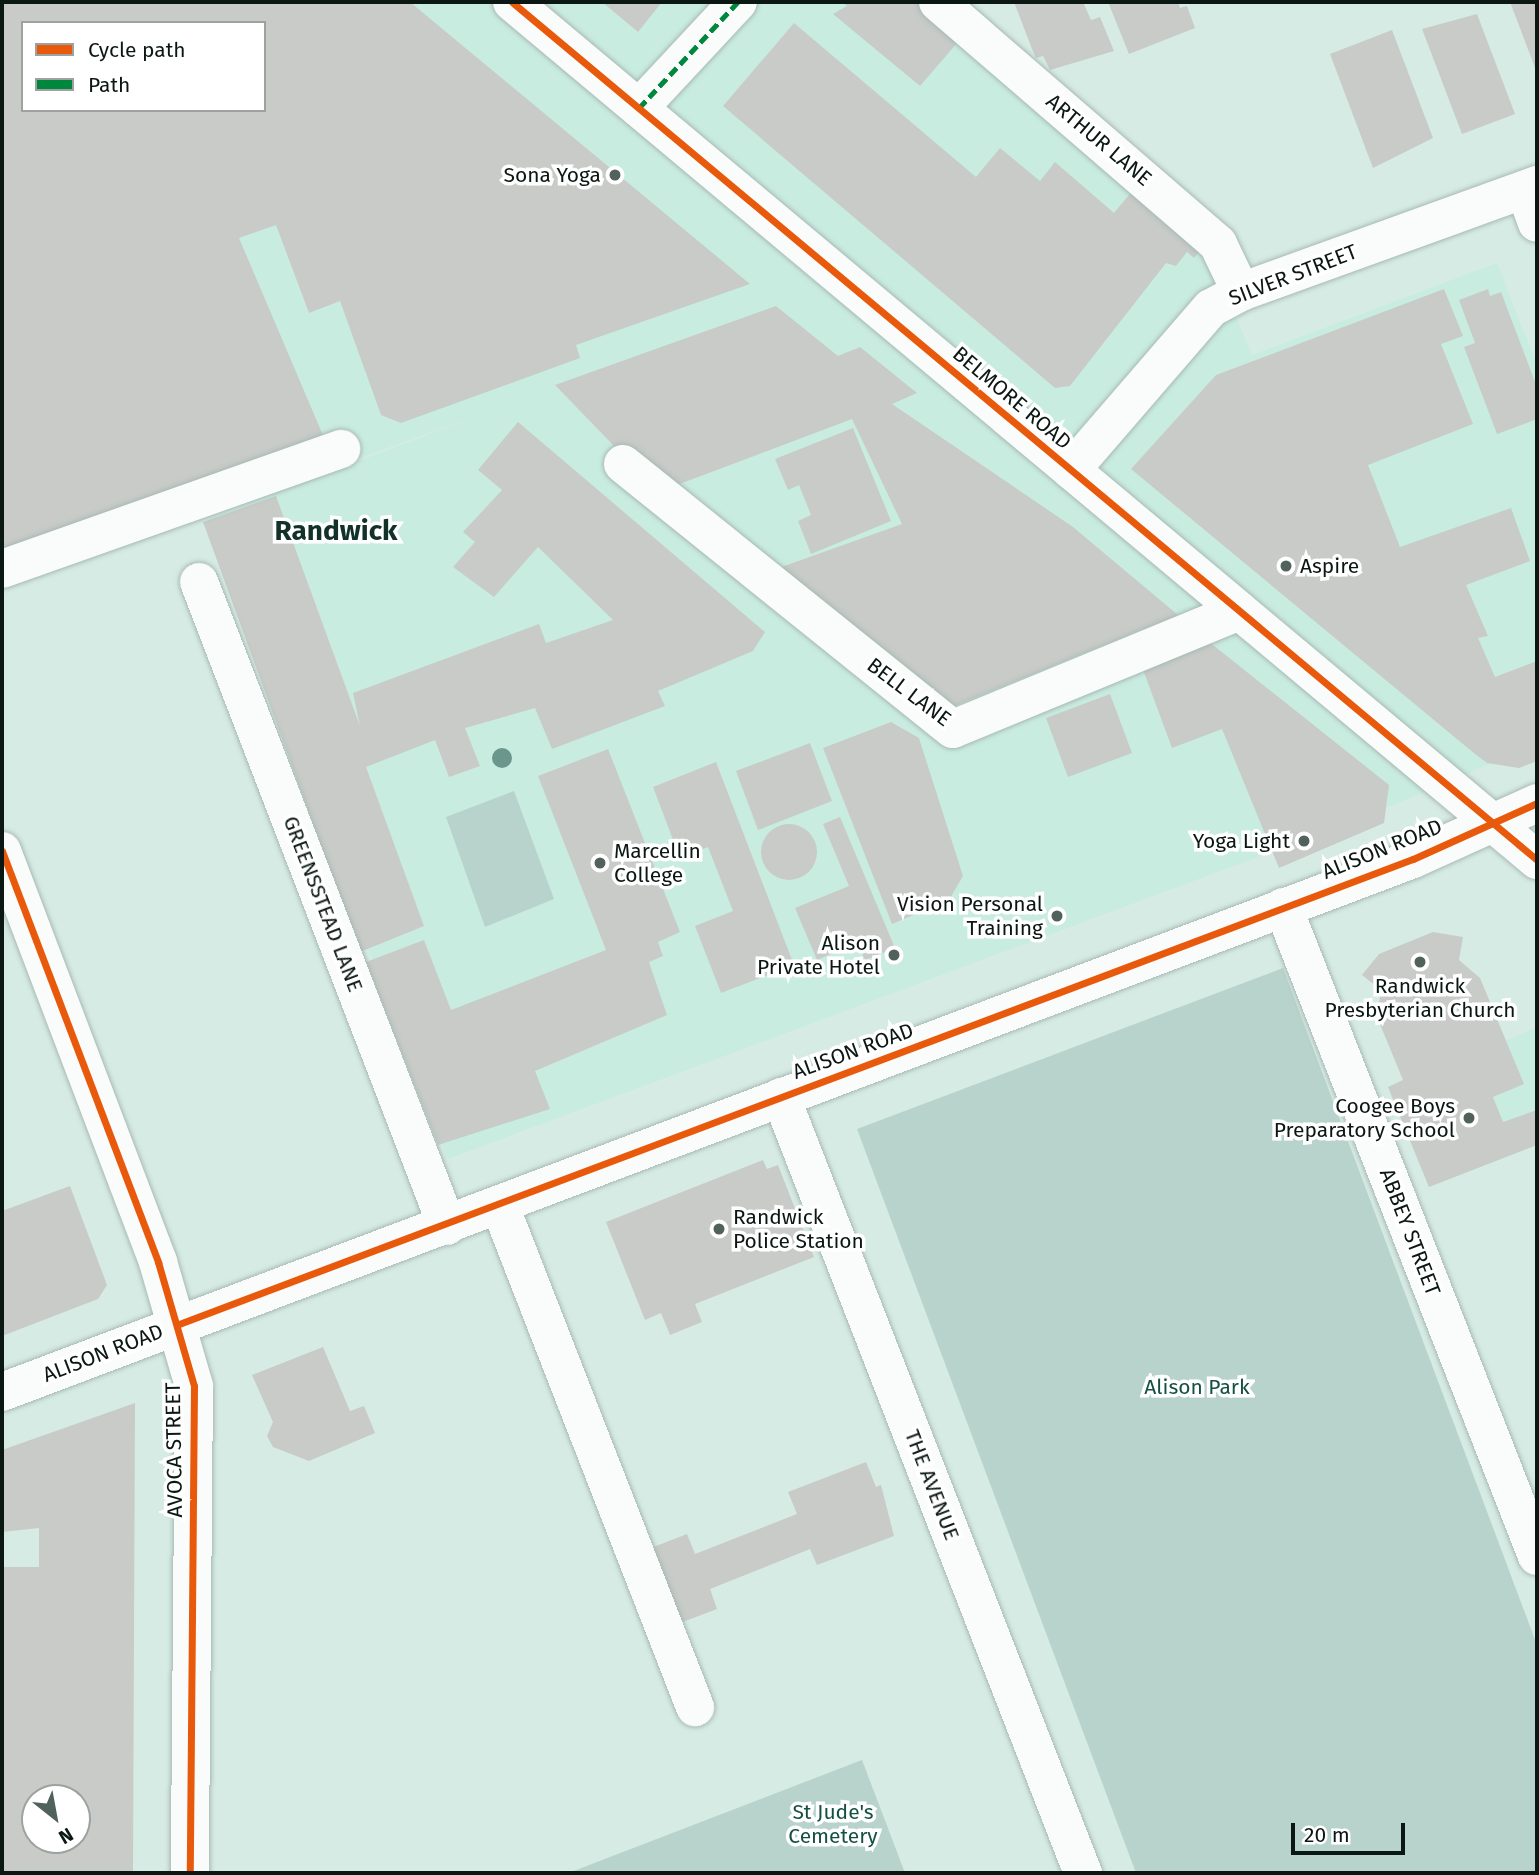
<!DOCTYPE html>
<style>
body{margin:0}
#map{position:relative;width:1539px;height:1875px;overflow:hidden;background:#d6ebe4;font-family:"Fira Sans",sans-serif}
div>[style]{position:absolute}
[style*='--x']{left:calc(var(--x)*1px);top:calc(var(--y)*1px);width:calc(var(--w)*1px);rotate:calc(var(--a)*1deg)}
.built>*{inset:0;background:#c9ece1}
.green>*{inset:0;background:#b8d3cb}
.building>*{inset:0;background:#c8cbc8}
.round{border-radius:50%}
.roads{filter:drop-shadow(0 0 2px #a8b9b4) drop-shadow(0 0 2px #a8b9b4)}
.minor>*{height:38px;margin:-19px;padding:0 19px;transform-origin:19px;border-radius:19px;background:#f9fcfb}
.major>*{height:38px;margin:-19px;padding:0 19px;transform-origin:19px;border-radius:19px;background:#f9fcfb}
.quiet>*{height:5px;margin-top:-2.5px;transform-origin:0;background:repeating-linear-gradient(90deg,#00873e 0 10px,transparent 0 15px)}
.cycleway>*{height:7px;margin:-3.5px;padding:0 3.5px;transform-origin:3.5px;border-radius:3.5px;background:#e8590c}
.trees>*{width:20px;height:20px;margin:-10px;border-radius:50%;background:#6b968b}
.dots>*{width:19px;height:19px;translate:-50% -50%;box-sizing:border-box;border:4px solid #fff;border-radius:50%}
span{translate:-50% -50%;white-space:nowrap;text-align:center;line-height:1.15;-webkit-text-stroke:7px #fff;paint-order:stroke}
.street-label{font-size:21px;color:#0a1713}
.poi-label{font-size:21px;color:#0a1713}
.right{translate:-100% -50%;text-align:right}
.left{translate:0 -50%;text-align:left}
.park-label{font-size:21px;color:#145143}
.district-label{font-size:28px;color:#113129;font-weight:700}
.frame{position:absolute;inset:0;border:4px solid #0a1713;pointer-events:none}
.legend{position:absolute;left:21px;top:21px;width:245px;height:91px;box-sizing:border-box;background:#fff;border:2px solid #9da2a1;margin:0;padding:9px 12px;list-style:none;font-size:21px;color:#0a1713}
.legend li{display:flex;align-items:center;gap:14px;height:35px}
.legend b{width:35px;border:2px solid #9da2a1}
.north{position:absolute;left:21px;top:1784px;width:70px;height:70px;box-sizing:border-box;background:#fff;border:2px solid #9da2a1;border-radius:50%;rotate:149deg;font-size:19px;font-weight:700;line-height:28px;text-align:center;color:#0a1713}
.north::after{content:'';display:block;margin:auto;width:24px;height:32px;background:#51615c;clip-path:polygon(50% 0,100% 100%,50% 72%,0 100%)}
.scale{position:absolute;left:1291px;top:1823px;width:114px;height:32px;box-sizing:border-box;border:4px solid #0a1713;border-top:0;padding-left:9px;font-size:21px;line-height:24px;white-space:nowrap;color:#0a1713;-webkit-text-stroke:5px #fff;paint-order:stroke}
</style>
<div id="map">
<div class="built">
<div style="clip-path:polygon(evenodd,2px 2px,910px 2px,1214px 263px,1252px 355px,1497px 263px,1537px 365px,1537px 744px,1365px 817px,448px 1159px,206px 519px,487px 412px,2px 588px,2px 2px,23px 23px,264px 23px,264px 110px,23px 110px,23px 23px)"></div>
<div style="clip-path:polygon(1537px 1027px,1537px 1145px,1429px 1187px,1389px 1091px)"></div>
</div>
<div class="green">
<div style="clip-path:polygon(514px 791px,554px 899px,485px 927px,446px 817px)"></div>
<div style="clip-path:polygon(1283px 968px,1537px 1645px,1537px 1873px,1136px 1873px,857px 1129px)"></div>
<div style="clip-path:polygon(862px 1760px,905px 1873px,572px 1873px,571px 1872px)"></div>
</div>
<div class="building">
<div style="clip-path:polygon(evenodd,2px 2px,410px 2px,750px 284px,576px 345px,580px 358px,401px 423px,381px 415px,340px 301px,309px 313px,276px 225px,239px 238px,325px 440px,2px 555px,2px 2px,23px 23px,264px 23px,264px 110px,23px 110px,23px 23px)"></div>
<div style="clip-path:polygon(602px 2px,662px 2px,638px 32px)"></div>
<div style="clip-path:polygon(842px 2px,924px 2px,964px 35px,920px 86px,833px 14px,847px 6px)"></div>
<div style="clip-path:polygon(1014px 2px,1083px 2px,1091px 20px,1100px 17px,1114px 51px,1050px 70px,1043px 56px,1036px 58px,1032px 49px)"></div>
<div style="clip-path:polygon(1108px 2px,1178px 2px,1180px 8px,1187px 6px,1195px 28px,1129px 54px)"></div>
<div style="clip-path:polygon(1510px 2px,1537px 2px,1537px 73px)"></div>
<div style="clip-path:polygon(1477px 14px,1515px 114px,1462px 134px,1422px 29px)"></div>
<div style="clip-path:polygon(794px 23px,976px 177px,1000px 148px,1040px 181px,1055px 162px,1114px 213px,1138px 184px,1208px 240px,1194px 258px,1187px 252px,1176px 266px,1166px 263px,1070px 386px,1055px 388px,723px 106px)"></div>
<div style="clip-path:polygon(1392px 30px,1433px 138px,1373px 168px,1330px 54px)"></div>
<div style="clip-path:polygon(1444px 289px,1463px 336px,1441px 344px,1473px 424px,1368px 465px,1400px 547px,1511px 508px,1530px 561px,1466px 585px,1488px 636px,1478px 638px,1495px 677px,1537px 661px,1537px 761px,1519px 768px,1487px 763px,1475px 754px,1131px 469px,1216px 375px)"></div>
<div style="clip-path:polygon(1488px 289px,1490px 296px,1501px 292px,1537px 387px,1537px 419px,1497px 434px,1464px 347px,1475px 343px,1459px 300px)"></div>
<div style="clip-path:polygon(776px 306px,838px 356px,860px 347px,917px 393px,892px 404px,1073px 527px,1178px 615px,942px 711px,776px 569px,902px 524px,852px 419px,677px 485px,614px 446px,555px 385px)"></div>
<div style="clip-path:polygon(518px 422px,765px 632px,753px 651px,658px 691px,665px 706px,552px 749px,535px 708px,465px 728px,480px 766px,449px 777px,435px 740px,366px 767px,424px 926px,360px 952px,203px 522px,276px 496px,360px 726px,353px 693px,539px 624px,546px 643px,613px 620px,538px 547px,494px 597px,453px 567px,475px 542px,463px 532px,502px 490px,478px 470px)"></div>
<div style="clip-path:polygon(853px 428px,891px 521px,811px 554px,798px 521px,811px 515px,799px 485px,788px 490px,775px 459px)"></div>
<div style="clip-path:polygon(1208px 641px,1389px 785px,1384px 823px,1279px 868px,1222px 729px,1172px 748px,1142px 667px)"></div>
<div style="clip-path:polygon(1110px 694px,1132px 753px,1068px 777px,1046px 718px)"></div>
<div style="clip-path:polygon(891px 722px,919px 738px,963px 876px,949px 900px,892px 924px,823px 748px)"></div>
<div style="clip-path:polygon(810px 743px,832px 801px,758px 830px,736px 771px)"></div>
<div style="clip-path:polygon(608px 749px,680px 932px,658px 942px,663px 956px,649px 962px,667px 1015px,535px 1071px,550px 1109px,438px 1145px,366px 962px,424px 940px,451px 1010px,606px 950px,538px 776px)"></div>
<div style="clip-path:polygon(716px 762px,794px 965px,721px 993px,695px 926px,733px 911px,708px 847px,680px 858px,653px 787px)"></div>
<div style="clip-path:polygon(840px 817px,895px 948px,865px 960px,857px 943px,817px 960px,795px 908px,849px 886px,823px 824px)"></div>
<div class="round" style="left:761px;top:824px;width:56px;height:56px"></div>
<div style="clip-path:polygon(1433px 932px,1463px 937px,1459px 960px,1480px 978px,1524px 1084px,1493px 1097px,1503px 1122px,1537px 1110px,1537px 1145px,1429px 1187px,1388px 1087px,1403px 1080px,1377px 1017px,1381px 990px,1362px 975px,1379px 954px)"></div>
<div style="clip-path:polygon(763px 1160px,767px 1169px,778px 1165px,814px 1257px,695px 1304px,702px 1322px,670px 1335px,661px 1313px,645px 1320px,606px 1222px)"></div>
<div style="clip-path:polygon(70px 1186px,107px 1285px,98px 1299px,2px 1336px,2px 1211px)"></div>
<div style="clip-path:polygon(323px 1347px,350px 1411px,364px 1406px,375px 1433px,309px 1461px,273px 1447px,267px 1436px,273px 1422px,252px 1375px)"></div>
<div style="clip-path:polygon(evenodd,135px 1403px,133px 1873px,2px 1873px,2px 1567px,39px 1567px,39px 1528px,2px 1532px,2px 1450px,135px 1403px,35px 1798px,77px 1798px,77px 1840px,35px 1840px,35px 1798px)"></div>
<div style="clip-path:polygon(866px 1462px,876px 1487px,881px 1485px,894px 1536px,817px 1565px,810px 1549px,710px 1589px,717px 1609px,680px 1623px,651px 1548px,687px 1534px,695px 1554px,797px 1514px,788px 1492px)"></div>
</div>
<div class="roads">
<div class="minor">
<div style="--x:512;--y:2;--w:1337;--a:39.93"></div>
<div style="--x:938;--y:2;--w:370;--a:40.8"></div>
<div style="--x:1218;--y:244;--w:53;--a:64.4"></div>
<div style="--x:639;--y:108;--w:145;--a:-47"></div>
<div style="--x:1525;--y:190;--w:35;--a:70"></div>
<div style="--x:623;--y:464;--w:423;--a:38.8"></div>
<div style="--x:953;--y:729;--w:310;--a:-22.4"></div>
<div style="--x:1071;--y:470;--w:214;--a:-49.2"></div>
<div style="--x:1211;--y:308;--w:34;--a:-28"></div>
<div style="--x:1241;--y:292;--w:315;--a:-19.9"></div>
<div style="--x:2;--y:569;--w:360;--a:-19.5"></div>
<div style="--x:199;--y:582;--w:690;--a:68.94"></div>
<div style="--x:1283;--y:907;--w:697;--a:68.63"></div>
<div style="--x:781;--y:1097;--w:833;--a:68.74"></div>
<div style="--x:500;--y:1206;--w:538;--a:68.73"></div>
</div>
<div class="major">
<div style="--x:2;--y:851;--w:440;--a:69.2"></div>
<div style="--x:158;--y:1262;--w:129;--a:73.8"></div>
<div style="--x:194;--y:1386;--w:487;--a:90.5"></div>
<div style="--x:2;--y:1392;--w:1508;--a:-20.69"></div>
<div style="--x:1413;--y:859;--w:136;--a:-24.3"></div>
</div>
</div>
<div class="quiet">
<div style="--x:639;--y:108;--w:145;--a:-47"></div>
</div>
<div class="cycleway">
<div style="--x:512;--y:2;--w:1337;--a:39.93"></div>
<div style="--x:2;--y:851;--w:440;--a:69.2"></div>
<div style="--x:158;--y:1262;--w:129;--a:73.8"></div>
<div style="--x:194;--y:1386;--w:487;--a:90.5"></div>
<div style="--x:179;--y:1324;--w:1319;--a:-20.65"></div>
<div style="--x:1413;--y:859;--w:136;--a:-24.3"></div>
</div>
<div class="trees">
<div style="left:502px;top:758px"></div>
</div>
<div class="dots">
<div style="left:615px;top:175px;background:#51615c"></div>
<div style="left:1286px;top:566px;background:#51615c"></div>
<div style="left:1304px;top:841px;background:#51615c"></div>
<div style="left:600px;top:863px;background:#51615c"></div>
<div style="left:1057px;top:916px;background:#51615c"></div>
<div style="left:894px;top:955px;background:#51615c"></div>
<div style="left:1420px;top:962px;background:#51615c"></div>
<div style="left:1469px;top:1118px;background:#51615c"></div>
<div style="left:719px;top:1229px;background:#51615c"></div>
</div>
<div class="street-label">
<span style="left:1099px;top:140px;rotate:40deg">ARTHUR LANE</span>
<span style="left:1293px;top:275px;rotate:-21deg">SILVER STREET</span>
<span style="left:1012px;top:398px;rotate:40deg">BELMORE ROAD</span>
<span style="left:909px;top:692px;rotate:37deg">BELL LANE</span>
<span style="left:1382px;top:849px;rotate:-22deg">ALISON ROAD</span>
<span style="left:323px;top:904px;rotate:69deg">GREENSSTEAD LANE</span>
<span style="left:853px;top:1051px;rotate:-20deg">ALISON ROAD</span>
<span style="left:1410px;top:1232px;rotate:69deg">ABBEY STREET</span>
<span style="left:103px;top:1353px;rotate:-21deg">ALISON ROAD</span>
<span style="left:174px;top:1450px;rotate:-91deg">AVOCA STREET</span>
<span style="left:932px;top:1485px;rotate:69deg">THE AVENUE</span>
</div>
<div class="poi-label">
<span class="right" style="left:601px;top:175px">Sona Yoga</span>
<span class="left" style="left:1300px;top:566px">Aspire</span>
<span class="right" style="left:1290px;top:841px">Yoga Light</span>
<span class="left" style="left:614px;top:863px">Marcellin<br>College</span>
<span class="right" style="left:1043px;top:916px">Vision Personal<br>Training</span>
<span class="right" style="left:880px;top:955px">Alison<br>Private Hotel</span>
<span style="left:1420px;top:998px">Randwick<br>Presbyterian Church</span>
<span class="right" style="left:1455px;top:1118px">Coogee Boys<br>Preparatory School</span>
<span class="left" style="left:733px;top:1229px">Randwick<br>Police Station</span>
</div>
<div class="park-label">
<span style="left:1197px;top:1387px">Alison Park</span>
<span style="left:833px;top:1824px">St Jude's<br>Cemetery</span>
</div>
<div class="district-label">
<span style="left:336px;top:531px">Randwick</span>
</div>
<div class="frame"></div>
<ul class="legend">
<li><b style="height:9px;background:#e8590c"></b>Cycle path</li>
<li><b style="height:9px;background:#00873e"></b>Path</li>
</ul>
<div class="north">N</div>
<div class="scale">20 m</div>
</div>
